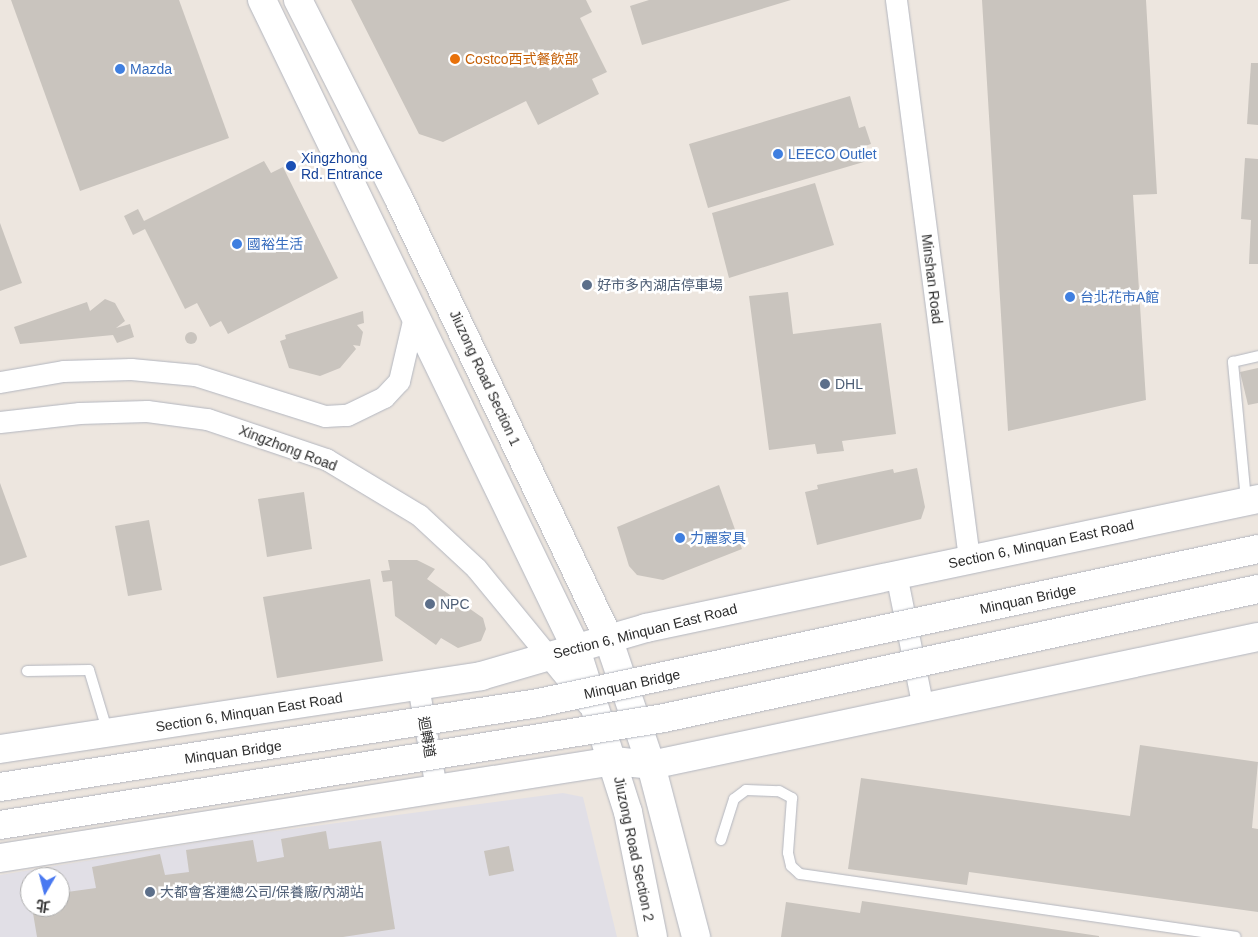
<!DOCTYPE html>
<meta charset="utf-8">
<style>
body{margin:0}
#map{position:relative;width:1258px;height:937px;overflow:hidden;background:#ede6df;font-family:Arial,"Noto Sans TC",sans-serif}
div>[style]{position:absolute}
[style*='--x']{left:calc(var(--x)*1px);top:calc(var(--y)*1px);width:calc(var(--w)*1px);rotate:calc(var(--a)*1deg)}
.industrial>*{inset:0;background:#e1dfe6}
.building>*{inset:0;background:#c9c4be}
.round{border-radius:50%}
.roads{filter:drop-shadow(0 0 1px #b3b6bf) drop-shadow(0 0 1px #b3b6bf)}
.lane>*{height:10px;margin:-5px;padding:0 5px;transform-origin:5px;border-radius:5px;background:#fff}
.street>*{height:21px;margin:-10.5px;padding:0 10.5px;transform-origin:10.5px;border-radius:10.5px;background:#fff}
.secondary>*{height:28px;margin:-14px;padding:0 14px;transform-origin:14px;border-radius:14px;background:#fff}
.bridges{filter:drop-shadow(0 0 1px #b3b6bf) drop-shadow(0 0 1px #b3b6bf)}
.secondary-bridge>*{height:28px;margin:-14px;padding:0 14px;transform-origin:14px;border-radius:14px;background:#fff}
.dots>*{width:14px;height:14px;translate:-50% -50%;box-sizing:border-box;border:2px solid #fff;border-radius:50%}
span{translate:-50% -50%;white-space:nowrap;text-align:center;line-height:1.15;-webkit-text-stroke:5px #fff;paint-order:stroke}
.food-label{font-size:14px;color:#c56008}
.left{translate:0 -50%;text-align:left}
.shop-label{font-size:14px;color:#366cbe}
.transit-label{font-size:14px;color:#164399}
.street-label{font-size:14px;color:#2c2c2c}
.service-label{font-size:14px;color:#4e5e75}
.north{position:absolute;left:20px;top:867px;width:50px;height:50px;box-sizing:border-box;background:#fff;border:1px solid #ababab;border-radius:50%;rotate:188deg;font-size:14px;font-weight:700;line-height:20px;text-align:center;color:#2c2c2c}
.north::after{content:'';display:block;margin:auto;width:18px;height:22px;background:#4979f1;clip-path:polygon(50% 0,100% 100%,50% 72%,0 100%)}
</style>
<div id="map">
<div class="industrial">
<div style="clip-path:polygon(evenodd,563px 793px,583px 797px,617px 937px,0 937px,0 875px,232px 837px,563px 793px,30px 877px,60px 877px,60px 907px,30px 907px,30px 877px)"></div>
</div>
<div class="building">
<div style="clip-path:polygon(11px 0,179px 0,229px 138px,80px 191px)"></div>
<div style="clip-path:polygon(351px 0,586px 0,592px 12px,580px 18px,607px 72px,592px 79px,599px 94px,538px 125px,526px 101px,443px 142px,419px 134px)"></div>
<div style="clip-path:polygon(649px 0,791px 0,642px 45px,630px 6px)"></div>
<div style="clip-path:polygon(982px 0,1146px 0,1157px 194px,1133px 195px,1146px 400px,1008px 431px)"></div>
<div style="clip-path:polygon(1251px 63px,1258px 63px,1258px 125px,1247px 124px)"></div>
<div style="clip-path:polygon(850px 96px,859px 128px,865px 126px,871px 144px,862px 147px,867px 161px,708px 208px,689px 144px)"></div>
<div style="clip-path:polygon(1245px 158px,1258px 159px,1258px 264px,1249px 264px,1251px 220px,1241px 219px)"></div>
<div style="clip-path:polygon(264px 161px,271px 173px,283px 167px,338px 278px,228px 334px,221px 321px,210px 327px,197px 303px,185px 309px,145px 229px,133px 235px,124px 216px,138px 209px,144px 221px)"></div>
<div style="clip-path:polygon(815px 183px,834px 245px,729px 278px,712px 213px)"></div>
<div style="clip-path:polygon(0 223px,22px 283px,0 291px)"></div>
<div style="clip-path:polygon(788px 292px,793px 334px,881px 323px,896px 434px,842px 441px,844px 451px,817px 454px,815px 444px,769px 450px,749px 296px)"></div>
<div style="clip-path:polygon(105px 299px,115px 303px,125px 321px,116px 328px,130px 324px,134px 337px,117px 343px,113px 335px,20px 344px,14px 327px,87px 302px,90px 311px)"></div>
<div style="clip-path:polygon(363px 311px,364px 323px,357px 325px,363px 332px,360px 346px,353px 345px,356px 349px,340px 368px,320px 376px,289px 368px,280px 341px,286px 339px,285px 335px)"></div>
<div class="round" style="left:185px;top:332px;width:12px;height:12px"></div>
<div style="clip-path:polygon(1258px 368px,1258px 403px,1248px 405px,1240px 372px)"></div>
<div style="clip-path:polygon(917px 468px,925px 507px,921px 519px,817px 545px,805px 492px,818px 489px,817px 485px,893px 469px,894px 473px)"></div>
<div style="clip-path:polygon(0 483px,27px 557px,0 566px)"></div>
<div style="clip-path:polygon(719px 485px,742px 549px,663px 580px,637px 575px,629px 566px,617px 527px)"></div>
<div style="clip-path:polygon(304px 492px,312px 549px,267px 557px,258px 499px)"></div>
<div style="clip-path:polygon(149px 520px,162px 590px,128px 596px,115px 526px)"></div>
<div style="clip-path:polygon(388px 560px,417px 560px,435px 569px,427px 579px,483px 618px,486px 629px,481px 641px,458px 648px,441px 638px,436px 645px,395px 616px,392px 581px,383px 582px,381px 571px,390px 570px)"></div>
<div style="clip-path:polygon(370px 579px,383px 661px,277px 678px,263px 597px)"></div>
<div style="clip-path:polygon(1140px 745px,1258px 762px,1252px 828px,1258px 829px,1258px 912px,969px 872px,967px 885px,848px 869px,861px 778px,1130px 816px)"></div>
<div style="clip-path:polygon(326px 831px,329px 849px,381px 841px,395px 929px,343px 937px,37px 937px,32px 907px,60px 907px,60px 893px,96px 888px,92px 867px,160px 854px,165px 875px,189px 872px,186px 850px,253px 840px,257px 862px,284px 857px,281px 839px)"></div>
<div style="clip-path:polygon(509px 846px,514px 871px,489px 876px,484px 851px)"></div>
<div style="clip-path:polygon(862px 901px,1099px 936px,1099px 937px,781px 937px,786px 902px,860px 913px)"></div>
</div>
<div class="roads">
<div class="lane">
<div style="--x:1246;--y:500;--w:139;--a:-95.4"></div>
<div style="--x:1233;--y:362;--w:26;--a:-13"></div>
<div style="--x:27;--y:671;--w:62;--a:-0.9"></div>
<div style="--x:89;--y:670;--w:66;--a:73.2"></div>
<div style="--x:721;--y:840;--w:43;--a:-72.4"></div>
<div style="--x:734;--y:799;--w:15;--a:-37"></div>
<div style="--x:746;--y:790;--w:33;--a:2"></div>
<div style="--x:779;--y:791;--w:15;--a:28"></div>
<div style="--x:792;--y:798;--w:55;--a:94.2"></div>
<div style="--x:788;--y:853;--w:13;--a:77"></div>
<div style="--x:791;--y:866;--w:12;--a:42"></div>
<div style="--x:800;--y:874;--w:440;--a:8.2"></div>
</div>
<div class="street">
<div style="--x:896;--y:0;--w:563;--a:82.55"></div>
<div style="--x:0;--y:382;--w:64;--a:-9.9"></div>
<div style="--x:63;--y:371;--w:68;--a:-1.7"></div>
<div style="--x:131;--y:369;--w:64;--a:5.4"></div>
<div style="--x:195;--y:375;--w:136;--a:17.5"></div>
<div style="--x:325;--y:416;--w:22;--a:-3"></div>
<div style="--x:347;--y:415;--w:41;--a:-25.9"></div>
<div style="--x:384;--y:397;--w:22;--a:-47"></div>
<div style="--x:399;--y:381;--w:71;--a:-76.9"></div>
<div style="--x:0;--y:422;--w:80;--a:-6.5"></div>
<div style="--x:79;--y:413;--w:68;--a:-1.7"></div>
<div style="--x:147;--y:411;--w:61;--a:7.6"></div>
<div style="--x:207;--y:419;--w:126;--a:18.6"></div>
<div style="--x:326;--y:459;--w:109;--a:31.1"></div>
<div style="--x:419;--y:515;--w:78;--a:42.9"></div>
<div style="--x:476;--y:568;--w:177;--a:50.7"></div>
<div style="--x:896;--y:574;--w:137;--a:78.6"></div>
<div style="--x:418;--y:686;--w:104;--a:80"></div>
</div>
<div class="secondary">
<div style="--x:262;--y:0;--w:718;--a:64.15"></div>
<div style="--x:575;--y:646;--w:174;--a:72.3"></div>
<div style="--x:628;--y:812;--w:127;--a:78.7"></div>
<div style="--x:298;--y:0;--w:221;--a:63.1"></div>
<div style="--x:398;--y:197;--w:488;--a:64.5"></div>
<div style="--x:608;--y:638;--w:134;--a:71.3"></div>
<div style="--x:651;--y:765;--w:178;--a:75.3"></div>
<div style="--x:0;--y:749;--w:487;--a:-8.6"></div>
<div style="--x:481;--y:676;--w:172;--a:-16.2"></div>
<div style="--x:646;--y:628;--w:625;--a:-11.9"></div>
<div style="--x:0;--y:858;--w:622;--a:-8.98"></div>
<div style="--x:614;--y:761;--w:37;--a:6"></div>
<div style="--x:651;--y:765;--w:620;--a:-11.91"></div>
</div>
</div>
<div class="bridges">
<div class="secondary-bridge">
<div style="--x:0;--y:787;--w:545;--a:-8.87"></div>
<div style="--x:538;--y:703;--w:736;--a:-12.07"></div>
<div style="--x:0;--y:825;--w:673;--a:-9.15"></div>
<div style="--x:664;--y:718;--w:608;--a:-12.25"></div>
</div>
</div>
<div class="dots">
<div style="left:455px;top:59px;background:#e8710a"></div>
<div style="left:120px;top:69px;background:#3f7fe0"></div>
<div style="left:778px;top:154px;background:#3f7fe0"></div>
<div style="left:291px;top:166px;background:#1a4fb4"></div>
<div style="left:237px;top:244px;background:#3f7fe0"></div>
<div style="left:587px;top:285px;background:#5c6f8a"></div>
<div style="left:1070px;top:297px;background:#3f7fe0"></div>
<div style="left:825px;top:384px;background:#5c6f8a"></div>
<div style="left:680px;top:538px;background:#3f7fe0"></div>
<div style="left:430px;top:604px;background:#5c6f8a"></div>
<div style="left:150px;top:892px;background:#5c6f8a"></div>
</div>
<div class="food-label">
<span class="left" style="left:465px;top:59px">Costco西式餐飲部</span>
</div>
<div class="shop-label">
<span class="left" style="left:130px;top:69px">Mazda</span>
<span class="left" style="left:788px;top:154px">LEECO Outlet</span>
<span class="left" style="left:247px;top:244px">國裕生活</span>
<span class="left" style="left:1080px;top:297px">台北花市A館</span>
<span class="left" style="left:690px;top:538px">力麗家具</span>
</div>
<div class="transit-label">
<span class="left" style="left:301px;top:166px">Xingzhong<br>Rd. Entrance</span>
</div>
<div class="street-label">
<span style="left:932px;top:279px;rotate:83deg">Minshan Road</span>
<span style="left:485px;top:378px;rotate:65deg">Jiuzong Road Section 1</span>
<span style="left:288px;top:448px;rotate:21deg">Xingzhong Road</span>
<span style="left:1041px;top:544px;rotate:-12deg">Section 6, Minquan East Road</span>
<span style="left:1028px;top:599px;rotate:-12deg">Minquan Bridge</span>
<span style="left:645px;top:631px;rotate:-14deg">Section 6, Minquan East Road</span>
<span style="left:632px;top:684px;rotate:-12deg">Minquan Bridge</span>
<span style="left:249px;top:712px;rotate:-9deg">Section 6, Minquan East Road</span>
<span style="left:427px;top:737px;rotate:80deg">迴轉道</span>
<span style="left:233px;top:752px;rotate:-8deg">Minquan Bridge</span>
<span style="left:634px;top:849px;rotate:78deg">Jiuzong Road Section 2</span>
</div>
<div class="service-label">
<span class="left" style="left:597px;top:285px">好市多內湖店停車場</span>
<span class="left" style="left:835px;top:384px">DHL</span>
<span class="left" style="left:440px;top:604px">NPC</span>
<span class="left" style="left:160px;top:892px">大都會客運總公司/保養廠/內湖站</span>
</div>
<div class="north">北</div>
</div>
